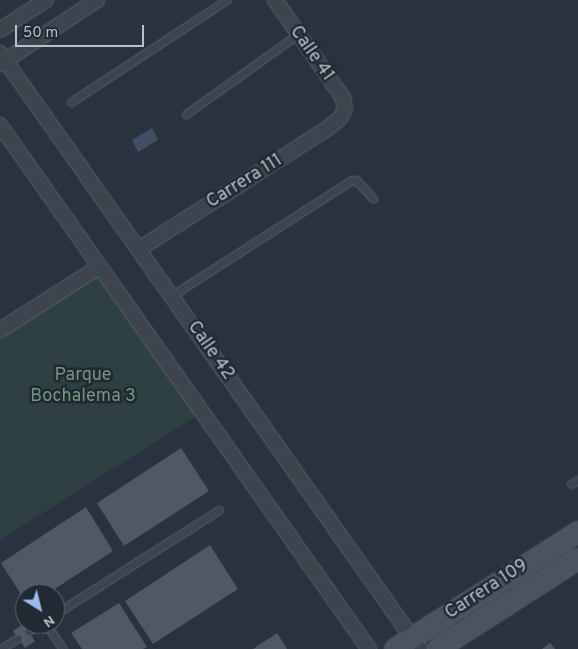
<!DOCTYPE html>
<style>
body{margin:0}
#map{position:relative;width:578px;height:649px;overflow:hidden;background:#29323e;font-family:Overpass,sans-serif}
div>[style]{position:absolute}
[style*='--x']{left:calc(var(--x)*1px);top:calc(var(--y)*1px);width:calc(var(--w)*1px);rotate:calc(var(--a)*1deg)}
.green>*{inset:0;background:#2e4041}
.water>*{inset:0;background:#414f65}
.building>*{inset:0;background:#4f5966}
.roads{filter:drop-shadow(0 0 1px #5a626c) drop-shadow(0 0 1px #5a626c)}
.service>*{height:7px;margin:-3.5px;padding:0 3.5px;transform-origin:3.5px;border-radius:3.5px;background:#3d444e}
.minor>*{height:14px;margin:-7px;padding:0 7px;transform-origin:7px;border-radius:7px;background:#3d444e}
.secondary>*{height:20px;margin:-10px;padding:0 10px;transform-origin:10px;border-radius:10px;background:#4b5360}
span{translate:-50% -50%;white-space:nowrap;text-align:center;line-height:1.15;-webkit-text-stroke:5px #212933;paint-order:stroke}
.street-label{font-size:18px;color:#b9bfc9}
.park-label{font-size:18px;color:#73977c}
.north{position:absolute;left:15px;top:584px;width:50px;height:50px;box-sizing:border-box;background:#212933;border:1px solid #5e656f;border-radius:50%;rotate:144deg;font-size:14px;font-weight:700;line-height:20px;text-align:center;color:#b9bfc9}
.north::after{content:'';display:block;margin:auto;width:18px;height:22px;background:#9bb9ec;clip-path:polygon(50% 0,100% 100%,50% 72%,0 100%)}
.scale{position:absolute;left:15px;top:25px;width:129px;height:22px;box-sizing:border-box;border:2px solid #b9bfc9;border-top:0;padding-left:6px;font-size:15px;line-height:18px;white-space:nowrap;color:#b9bfc9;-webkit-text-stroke:4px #212933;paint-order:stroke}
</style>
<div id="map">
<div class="green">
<div style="clip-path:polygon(99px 267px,203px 412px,0 540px,0 330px)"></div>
</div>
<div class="water">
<div style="clip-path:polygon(152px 128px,158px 140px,138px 152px,132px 140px)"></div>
</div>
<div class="building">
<div style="clip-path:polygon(181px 448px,209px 491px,124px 546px,97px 503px)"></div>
<div style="clip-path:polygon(86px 507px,113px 551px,47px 594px,25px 594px,25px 601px,1px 563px)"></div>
<div style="clip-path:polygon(210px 545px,238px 589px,153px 644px,125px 601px)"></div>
<div style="clip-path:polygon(119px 603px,147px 647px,143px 649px,82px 649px,71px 633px)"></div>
<div style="clip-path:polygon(23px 624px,35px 641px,25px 648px,13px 631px)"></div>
<div style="clip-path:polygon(277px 633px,287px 649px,253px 649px)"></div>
<div style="clip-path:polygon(550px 643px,555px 649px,542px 649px)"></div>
</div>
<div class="roads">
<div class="service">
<div style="--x:71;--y:102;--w:186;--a:-33.3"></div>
<div style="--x:186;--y:114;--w:138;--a:-35.5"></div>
<div style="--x:171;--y:296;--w:215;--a:-32.7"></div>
<div style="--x:352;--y:180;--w:4;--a:0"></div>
<div style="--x:356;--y:180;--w:25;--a:47"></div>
<div style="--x:571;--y:484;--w:8;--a:-30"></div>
<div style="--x:55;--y:614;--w:194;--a:-32.4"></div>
<div style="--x:46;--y:624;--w:30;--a:56"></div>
<div style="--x:28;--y:631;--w:14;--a:-30"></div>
<div style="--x:0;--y:649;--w:21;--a:-31"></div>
</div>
<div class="minor">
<div style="--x:0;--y:30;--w:55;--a:-33.1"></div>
<div style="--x:0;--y:53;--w:729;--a:54.83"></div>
<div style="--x:0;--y:64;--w:116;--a:-33.4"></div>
<div style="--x:0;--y:125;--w:641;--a:54.85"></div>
<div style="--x:139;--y:249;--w:223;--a:-32.6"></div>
<div style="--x:327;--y:129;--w:17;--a:-40"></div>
<div style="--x:340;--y:118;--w:10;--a:-61"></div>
<div style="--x:345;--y:109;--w:11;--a:-100"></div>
<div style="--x:343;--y:98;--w:119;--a:-124.8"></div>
<div style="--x:0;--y:330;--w:117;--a:-32.5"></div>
</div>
<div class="secondary">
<div style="--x:395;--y:649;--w:217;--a:-32.6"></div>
<div style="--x:438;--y:649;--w:166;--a:-32.7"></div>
</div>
</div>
<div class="street-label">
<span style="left:311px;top:54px;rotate:55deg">Calle 41</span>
<span style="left:245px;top:182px;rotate:-32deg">Carrera 111</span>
<span style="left:210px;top:351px;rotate:55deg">Calle 42</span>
<span style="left:487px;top:590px;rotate:-33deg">Carrera 109</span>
</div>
<div class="park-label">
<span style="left:83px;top:387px">Parque<br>Bochalema 3</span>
</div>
<div class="north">N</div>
<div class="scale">50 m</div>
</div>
